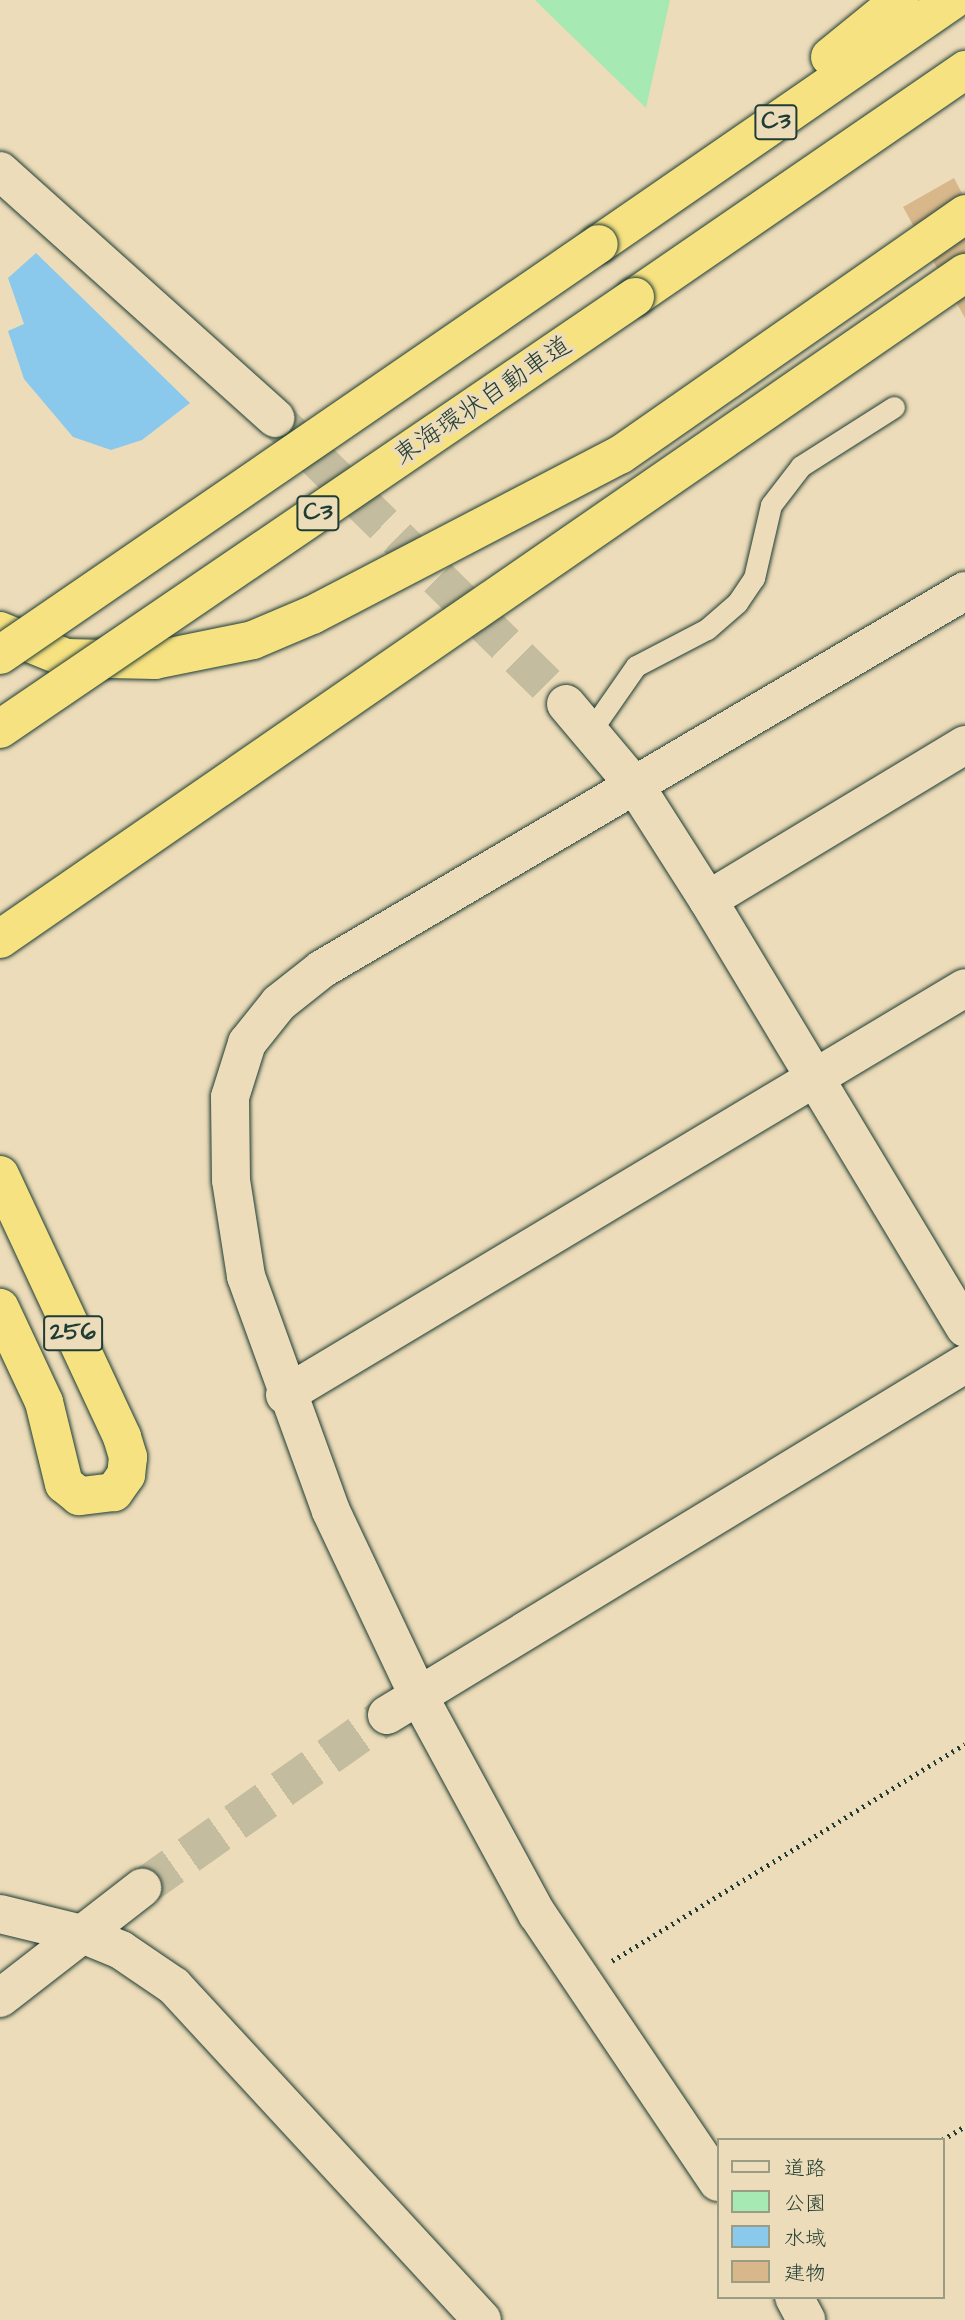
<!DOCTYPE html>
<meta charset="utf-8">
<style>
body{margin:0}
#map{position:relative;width:965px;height:2320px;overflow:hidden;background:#eddcb9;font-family:"Architects Daughter","Klee One",sans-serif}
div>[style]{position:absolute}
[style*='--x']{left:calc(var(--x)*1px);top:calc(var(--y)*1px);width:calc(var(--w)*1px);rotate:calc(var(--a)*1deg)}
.green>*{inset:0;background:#a7e9b2}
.water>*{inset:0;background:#8ac9eb}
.building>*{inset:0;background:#d8b88b}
.minor-tunnel>*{height:38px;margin-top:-19px;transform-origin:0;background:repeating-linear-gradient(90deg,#c4bc9e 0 38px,transparent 0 57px)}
.path>*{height:4.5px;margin-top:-2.25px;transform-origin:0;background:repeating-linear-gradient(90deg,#1f3d34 0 2px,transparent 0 7px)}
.roads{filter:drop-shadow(0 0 2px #1f3d34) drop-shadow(0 0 2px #1f3d34)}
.service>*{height:21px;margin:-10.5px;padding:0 10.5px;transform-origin:10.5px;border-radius:10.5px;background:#eddcb9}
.minor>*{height:38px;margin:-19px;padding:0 19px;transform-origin:19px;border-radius:19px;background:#eddcb9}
.trunk>*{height:38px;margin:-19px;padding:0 19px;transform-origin:19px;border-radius:19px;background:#f7e281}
.motorway>*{height:38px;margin:-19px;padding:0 19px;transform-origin:19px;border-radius:19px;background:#f7e281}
.bridges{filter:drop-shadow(0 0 2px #1f3d34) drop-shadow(0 0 2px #1f3d34)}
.motorway-bridge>*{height:38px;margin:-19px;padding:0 19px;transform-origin:19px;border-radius:19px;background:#f7e281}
span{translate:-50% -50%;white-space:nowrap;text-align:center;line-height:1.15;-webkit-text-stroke:7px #eddcb9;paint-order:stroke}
.shield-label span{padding:2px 5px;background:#eddcb9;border:2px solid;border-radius:5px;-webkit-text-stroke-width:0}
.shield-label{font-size:24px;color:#1f3d34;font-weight:700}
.street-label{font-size:26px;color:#1f3d34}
.legend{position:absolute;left:717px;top:2138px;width:228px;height:161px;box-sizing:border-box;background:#eddcb9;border:2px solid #9b9c84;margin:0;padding:9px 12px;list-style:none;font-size:21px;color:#1f3d34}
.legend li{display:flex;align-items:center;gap:14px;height:35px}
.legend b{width:35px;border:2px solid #9b9c84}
</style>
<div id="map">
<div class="green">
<div style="clip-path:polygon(535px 0,670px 0,646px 108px,545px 10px)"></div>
</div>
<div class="water">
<div style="clip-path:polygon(36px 253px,190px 403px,142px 440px,111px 450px,73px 437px,24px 379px,8px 331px,24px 324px,8px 278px)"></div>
</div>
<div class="building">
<div style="clip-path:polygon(954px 178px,965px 199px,965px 318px,903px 207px)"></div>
</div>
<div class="minor-tunnel">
<div style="--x:275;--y:418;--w:408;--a:44.5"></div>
<div style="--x:142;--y:1888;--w:300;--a:-35.2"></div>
</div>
<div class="path">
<div style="--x:612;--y:1961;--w:414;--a:-31.6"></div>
<div style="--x:942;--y:2140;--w:27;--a:-31"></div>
</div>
<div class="roads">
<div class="service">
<div style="--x:592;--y:729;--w:77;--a:-55.1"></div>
<div style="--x:636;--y:666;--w:80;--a:-27.5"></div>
<div style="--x:707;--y:629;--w:40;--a:-41"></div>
<div style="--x:737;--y:603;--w:30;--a:-56"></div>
<div style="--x:754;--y:578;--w:75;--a:-76.9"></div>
<div style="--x:771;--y:505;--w:49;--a:-52.4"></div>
<div style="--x:801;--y:466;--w:110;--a:-32.4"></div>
</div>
<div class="minor">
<div style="--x:0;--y:171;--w:370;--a:41.9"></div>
<div style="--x:566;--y:704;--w:109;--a:49.9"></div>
<div style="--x:636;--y:787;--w:134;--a:57.5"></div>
<div style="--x:708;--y:900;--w:499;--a:59"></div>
<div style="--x:708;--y:900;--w:300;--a:-31.1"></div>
<div style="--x:285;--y:1395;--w:792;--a:-30.9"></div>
<div style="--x:387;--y:1715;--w:676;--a:-31.27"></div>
<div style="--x:0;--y:1914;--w:84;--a:13.7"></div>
<div style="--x:82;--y:1934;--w:42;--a:22.3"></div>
<div style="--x:121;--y:1950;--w:64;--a:34.2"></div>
<div style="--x:174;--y:1986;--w:454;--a:47.3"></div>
<div style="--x:0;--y:1998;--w:180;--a:-37.8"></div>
<div style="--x:718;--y:2182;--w:323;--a:-124"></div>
<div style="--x:537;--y:1914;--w:251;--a:-118.5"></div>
<div style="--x:417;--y:1693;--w:201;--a:-115.3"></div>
<div style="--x:331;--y:1511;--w:250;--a:-109.9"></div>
<div style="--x:246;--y:1276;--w:97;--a:-98.9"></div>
<div style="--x:231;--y:1180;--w:83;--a:-90.7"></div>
<div style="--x:230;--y:1097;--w:57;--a:-72.5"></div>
<div style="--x:247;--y:1043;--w:51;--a:-51.3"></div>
<div style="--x:279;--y:1003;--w:55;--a:-38.3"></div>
<div style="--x:322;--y:969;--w:746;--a:-30.45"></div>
<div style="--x:794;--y:2297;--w:26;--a:62"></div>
</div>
<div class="trunk">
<div style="--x:0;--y:1175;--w:289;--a:65"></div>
<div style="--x:122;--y:1437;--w:21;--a:73"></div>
<div style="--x:128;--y:1457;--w:18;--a:96"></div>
<div style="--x:126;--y:1475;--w:21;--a:125"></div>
<div style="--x:114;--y:1492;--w:35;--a:173"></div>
<div style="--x:79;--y:1496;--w:19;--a:-141"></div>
<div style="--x:64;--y:1484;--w:84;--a:-103.7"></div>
<div style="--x:44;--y:1402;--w:104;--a:-115.1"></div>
</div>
<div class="motorway">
<div style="--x:830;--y:57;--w:90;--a:-39.2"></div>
<div style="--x:599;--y:244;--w:430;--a:-34.6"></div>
<div style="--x:635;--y:297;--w:401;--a:-34.5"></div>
<div style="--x:0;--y:631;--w:71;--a:22.2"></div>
<div style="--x:66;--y:658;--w:89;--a:1.3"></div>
<div style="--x:155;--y:660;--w:100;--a:-11.5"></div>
<div style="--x:253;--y:640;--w:64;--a:-23"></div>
<div style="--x:312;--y:615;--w:347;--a:-27.5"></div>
<div style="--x:620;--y:455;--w:421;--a:-34.9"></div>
<div style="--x:0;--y:939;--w:1173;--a:-34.61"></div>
</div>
</div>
<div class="bridges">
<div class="motorway-bridge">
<div style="--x:0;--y:655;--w:726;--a:-34.46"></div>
<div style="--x:0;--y:729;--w:768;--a:-34.23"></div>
</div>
</div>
<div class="shield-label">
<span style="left:776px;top:122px">C3</span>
<span style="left:318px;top:513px">C3</span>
<span style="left:73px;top:1333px">256</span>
</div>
<div class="street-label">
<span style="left:483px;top:401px;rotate:-34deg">東海環状自動車道</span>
</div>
<ul class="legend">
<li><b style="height:9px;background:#eddcb9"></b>道路</li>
<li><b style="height:19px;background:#a7e9b2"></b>公園</li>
<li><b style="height:19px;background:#8ac9eb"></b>水域</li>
<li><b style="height:19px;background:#d8b88b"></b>建物</li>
</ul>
</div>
